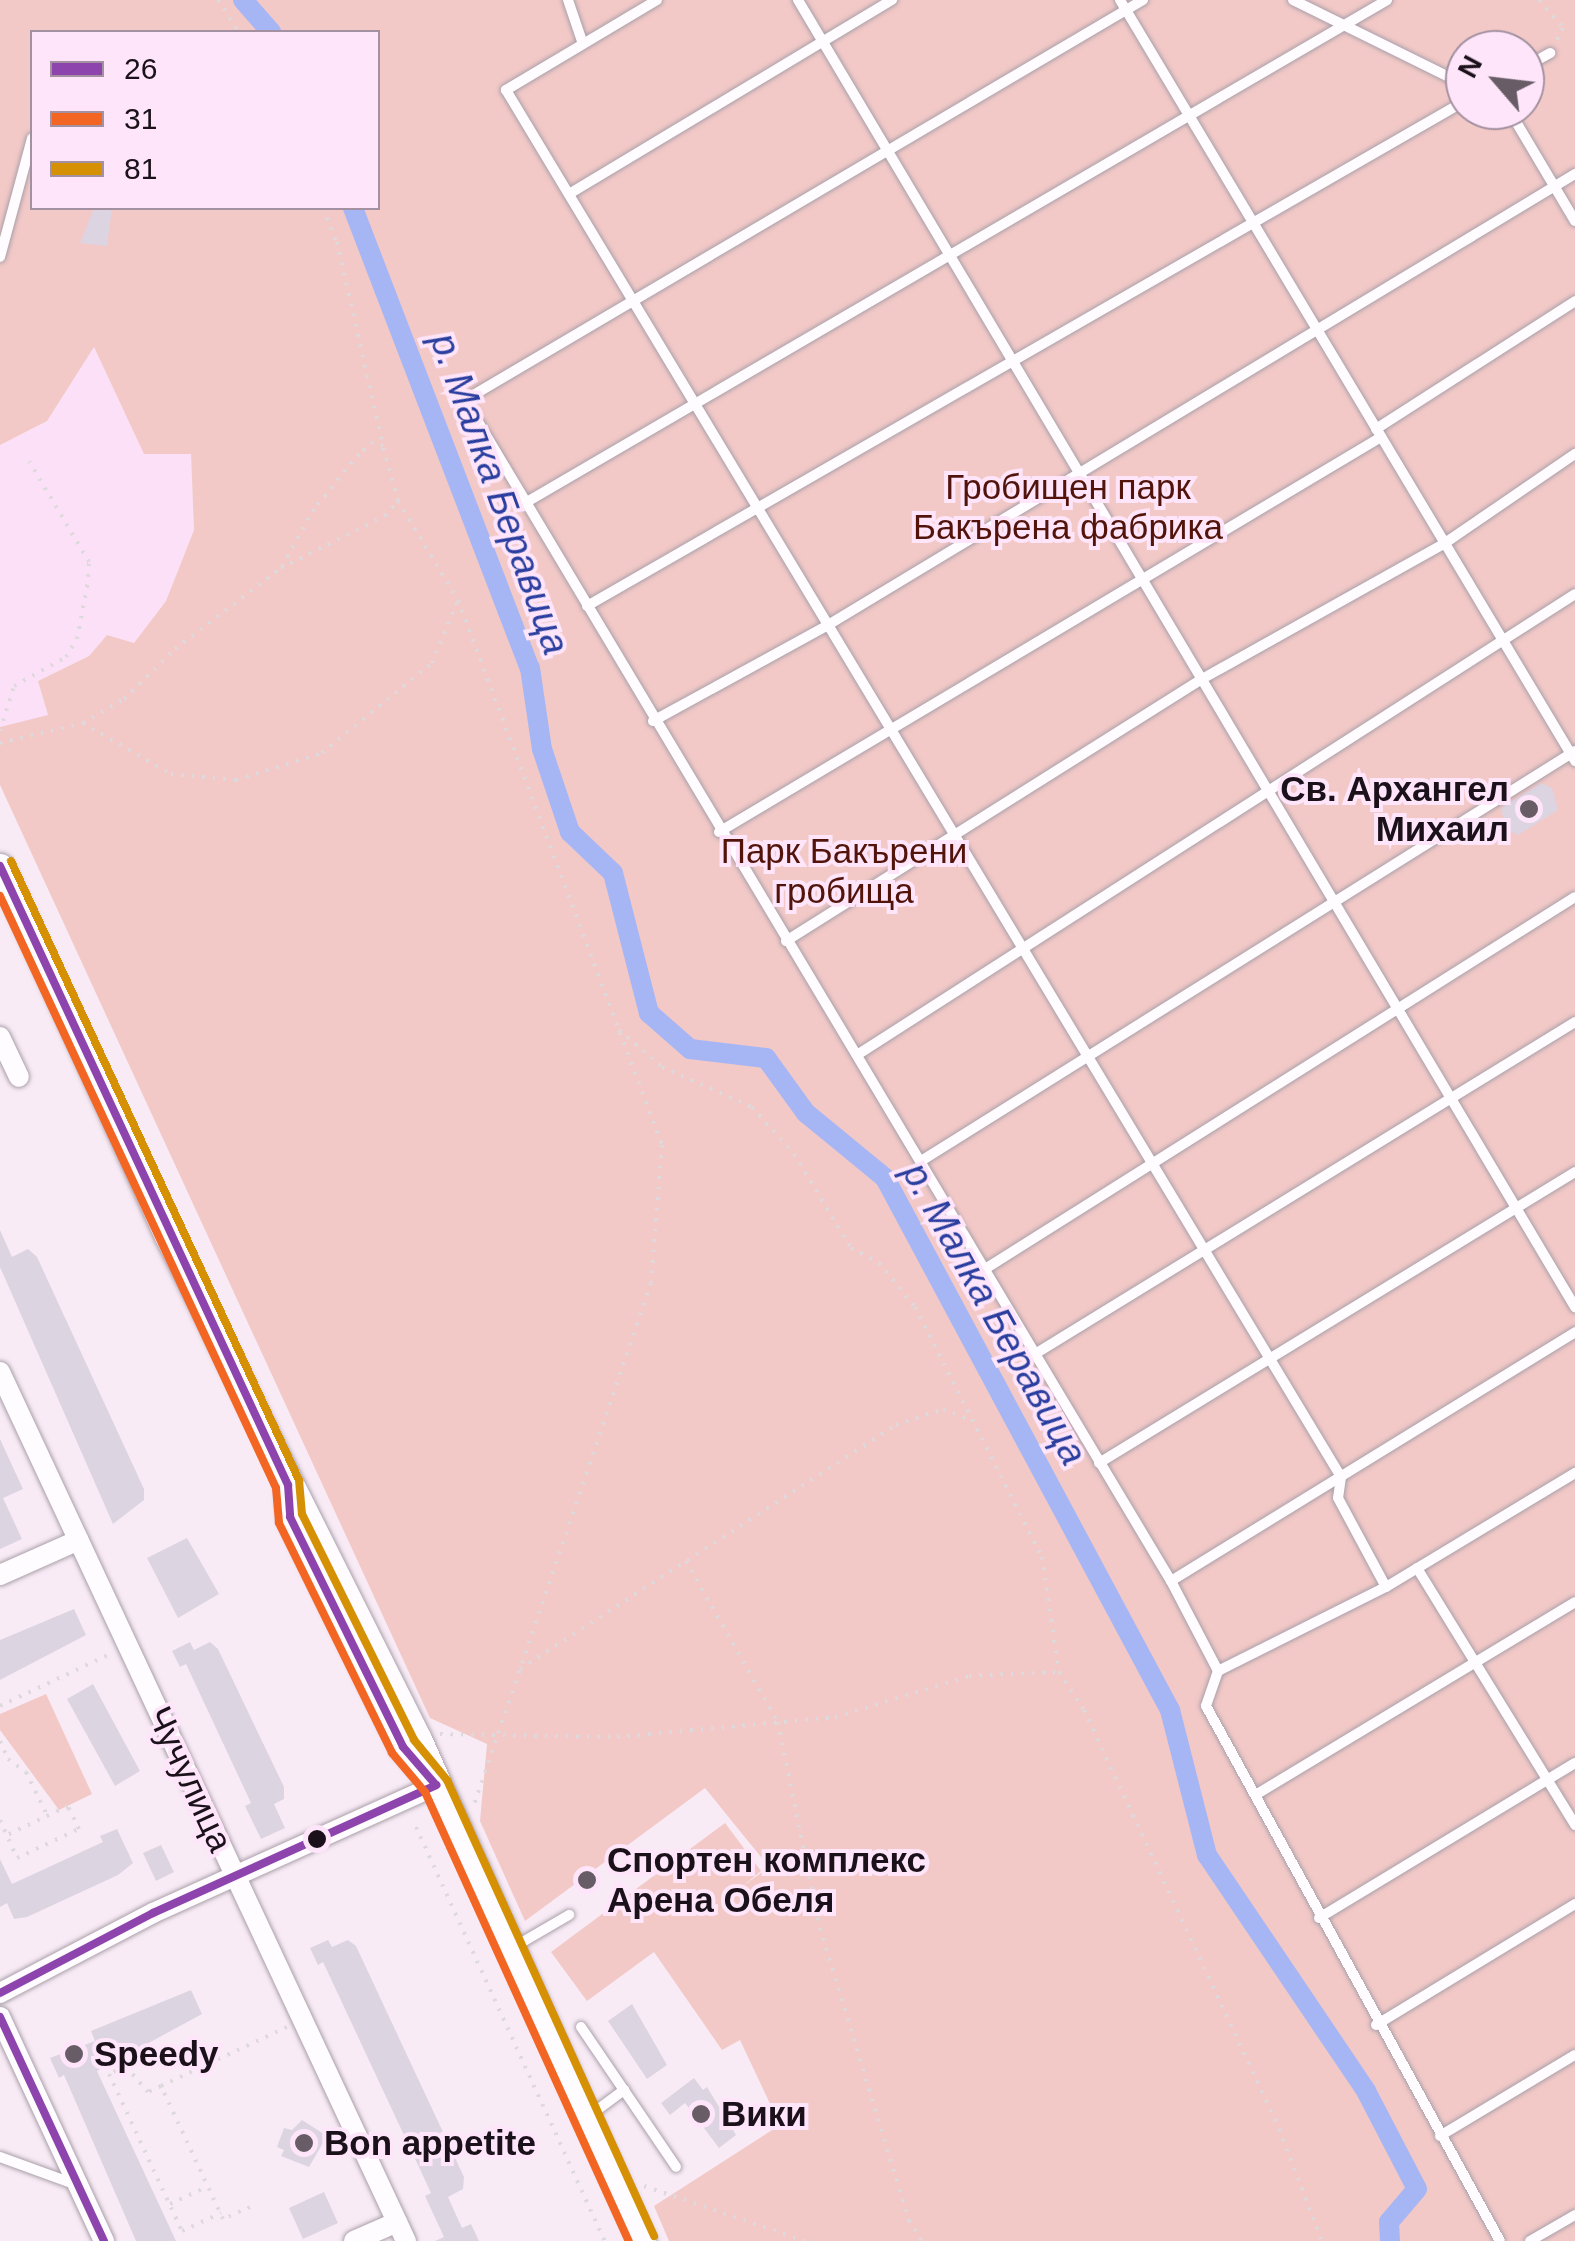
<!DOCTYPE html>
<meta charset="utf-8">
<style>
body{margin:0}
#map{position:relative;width:1575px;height:2241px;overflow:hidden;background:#f8ebf6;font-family:Helvetica,sans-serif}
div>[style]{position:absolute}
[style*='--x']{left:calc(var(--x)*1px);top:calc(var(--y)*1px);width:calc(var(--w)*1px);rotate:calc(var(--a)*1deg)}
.built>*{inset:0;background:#fbe0f7}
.green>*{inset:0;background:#f2c9c7}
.canal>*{height:20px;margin:-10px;padding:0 10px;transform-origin:10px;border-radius:10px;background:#a6b6f5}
.building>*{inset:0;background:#ddd4e2}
.path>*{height:4px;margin-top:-2px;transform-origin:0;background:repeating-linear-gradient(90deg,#ddd9dc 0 2.5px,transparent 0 10.5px)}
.roads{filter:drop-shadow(0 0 2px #aaa0a9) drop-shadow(0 0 2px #aaa0a9)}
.service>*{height:10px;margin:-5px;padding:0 5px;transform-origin:5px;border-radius:5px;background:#fefcfe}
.minor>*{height:20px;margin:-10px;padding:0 10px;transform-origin:10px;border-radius:10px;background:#fefcfe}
.tertiary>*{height:25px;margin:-12.5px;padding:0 12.5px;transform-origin:12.5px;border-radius:12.5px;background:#fefcfe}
.bus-1>*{height:8px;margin:-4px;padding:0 4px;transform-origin:4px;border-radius:4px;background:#8e44ad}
.bus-2>*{height:8px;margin:-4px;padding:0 4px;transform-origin:4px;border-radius:4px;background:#f26522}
.bus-3>*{height:8px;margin:-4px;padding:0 4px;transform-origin:4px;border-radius:4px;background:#d69004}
.dots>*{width:28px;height:28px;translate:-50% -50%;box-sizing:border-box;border:5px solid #fee5fa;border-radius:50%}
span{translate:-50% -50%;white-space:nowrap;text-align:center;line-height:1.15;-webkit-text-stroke:8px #fee5fa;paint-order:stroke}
.park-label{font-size:35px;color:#52140a}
.poi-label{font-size:35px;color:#1b111a;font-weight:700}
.right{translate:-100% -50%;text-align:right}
.left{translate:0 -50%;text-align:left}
.street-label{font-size:35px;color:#1b111a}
.water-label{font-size:38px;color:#293e9e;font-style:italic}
.legend{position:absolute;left:30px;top:30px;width:350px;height:180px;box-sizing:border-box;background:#fee5fa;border:2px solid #a390a0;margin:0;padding:12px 18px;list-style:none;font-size:30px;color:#1b111a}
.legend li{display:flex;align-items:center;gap:20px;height:50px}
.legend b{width:50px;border:2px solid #a390a0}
.north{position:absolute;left:1445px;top:30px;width:100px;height:100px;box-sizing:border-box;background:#fee5fa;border:2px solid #a390a0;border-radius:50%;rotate:298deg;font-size:28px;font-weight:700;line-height:40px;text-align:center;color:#1b111a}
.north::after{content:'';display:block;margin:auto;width:35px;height:45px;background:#685d67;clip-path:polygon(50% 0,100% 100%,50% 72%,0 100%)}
</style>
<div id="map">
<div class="built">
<div style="clip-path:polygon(94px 347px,144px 453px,191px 453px,194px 530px,166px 601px,134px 643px,107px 635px,89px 656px,38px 681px,48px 716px,0 727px,0 445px,47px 421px)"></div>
</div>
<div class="green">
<div style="clip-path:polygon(evenodd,0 0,1575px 0,1575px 2241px,669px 2241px,654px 2206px,780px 2125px,740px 2040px,722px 2050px,654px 1952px,587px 2001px,551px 1952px,725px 1823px,761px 1871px,743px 1886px,769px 1867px,705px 1788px,525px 1921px,480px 1821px,487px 1744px,430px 1718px,0 785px,0 727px,48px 715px,38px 681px,89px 656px,107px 635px,134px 643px,166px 601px,194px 530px,191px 454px,144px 454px,94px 347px,47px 421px,0 445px,0 0,32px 32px,378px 32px,378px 208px,32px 208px,32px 32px,0 0,1465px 50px,1525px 50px,1525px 110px,1465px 110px,1465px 50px)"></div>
<div style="clip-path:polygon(46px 1694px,92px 1794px,59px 1810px,0 1730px,0 1714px)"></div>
</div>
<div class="canal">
<div style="--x:243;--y:0;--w:43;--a:48.8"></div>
<div style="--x:353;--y:208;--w:493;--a:69"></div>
<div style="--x:530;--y:668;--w:82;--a:81.6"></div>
<div style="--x:542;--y:749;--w:88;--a:71.4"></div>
<div style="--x:570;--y:832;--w:59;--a:43.6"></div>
<div style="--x:613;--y:873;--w:145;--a:75.6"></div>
<div style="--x:649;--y:1013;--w:55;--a:41.3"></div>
<div style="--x:690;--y:1049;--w:77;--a:6.8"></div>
<div style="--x:766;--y:1058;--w:68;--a:54"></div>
<div style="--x:806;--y:1113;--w:102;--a:39.4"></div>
<div style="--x:885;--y:1178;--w:604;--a:61.82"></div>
<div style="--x:1170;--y:1710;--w:150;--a:75.7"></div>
<div style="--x:1207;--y:1855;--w:285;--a:56"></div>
<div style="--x:1366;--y:2091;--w:110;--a:62.5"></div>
<div style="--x:1417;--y:2189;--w:43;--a:130.3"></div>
<div style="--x:1389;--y:2222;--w:19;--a:87"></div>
</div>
<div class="building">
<div style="clip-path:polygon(94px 208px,112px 208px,107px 246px,80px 243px)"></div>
<div style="clip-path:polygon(1541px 783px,1552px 788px,1558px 810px,1518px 835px,1506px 829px,1501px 808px)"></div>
<div style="clip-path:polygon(0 1230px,12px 1257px,28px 1249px,37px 1257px,144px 1489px,144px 1500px,113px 1524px,0 1267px)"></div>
<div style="clip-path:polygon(0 1439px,23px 1489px,3px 1498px,22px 1539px,0 1549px)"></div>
<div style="clip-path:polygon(187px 1538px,219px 1594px,178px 1618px,147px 1558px)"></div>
<div style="clip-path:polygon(74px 1609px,86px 1635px,0 1680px,0 1640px)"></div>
<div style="clip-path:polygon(190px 1642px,194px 1650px,210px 1642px,218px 1649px,284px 1787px,284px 1799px,274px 1804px,285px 1828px,261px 1839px,245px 1806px,251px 1803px,186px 1664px,180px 1667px,172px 1651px)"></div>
<div style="clip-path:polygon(93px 1684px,140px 1771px,115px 1786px,67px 1699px)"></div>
<div style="clip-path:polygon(117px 1829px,133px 1863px,118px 1875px,27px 1917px,14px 1919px,7px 1903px,0 1907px,0 1859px,12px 1884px,103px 1842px,100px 1836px)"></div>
<div style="clip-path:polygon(161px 1845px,174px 1872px,156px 1881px,143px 1853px)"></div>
<div style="clip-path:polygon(328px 1940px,332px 1947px,348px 1940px,356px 1946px,464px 2177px,463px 2189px,448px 2197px,462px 2228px,471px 2224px,479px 2241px,435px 2241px,444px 2237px,425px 2196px,431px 2193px,323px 1962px,318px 1965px,310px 1948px)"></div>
<div style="clip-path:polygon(191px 1990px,202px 2014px,97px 2071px,176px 2241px,136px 2241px,64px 2075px,59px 2078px,50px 2058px,95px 2041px,91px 2031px)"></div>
<div style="clip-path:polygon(632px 2004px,667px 2065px,647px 2079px,608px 2021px)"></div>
<div style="clip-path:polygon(694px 2078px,703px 2090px,707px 2087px,736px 2135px,719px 2148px,685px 2103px,670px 2115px,661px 2103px)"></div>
<div style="clip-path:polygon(302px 2120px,327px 2136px,309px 2167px,281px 2156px,284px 2150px,277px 2147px,284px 2128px,292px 2130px)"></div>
<div style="clip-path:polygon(324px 2192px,338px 2223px,303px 2239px,289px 2208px)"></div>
</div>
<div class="path">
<div style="--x:218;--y:0;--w:38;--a:57"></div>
<div style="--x:1539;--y:0;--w:37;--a:49"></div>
<div style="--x:1563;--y:28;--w:13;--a:117"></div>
<div style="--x:323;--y:208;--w:37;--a:68"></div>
<div style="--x:337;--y:242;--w:209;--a:77.3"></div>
<div style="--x:398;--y:501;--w:116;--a:58.8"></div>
<div style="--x:458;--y:600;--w:582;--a:69.48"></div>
<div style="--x:662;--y:1145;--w:138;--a:94.6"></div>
<div style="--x:651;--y:1283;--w:554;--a:108.73"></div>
<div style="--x:83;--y:723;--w:48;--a:-30.3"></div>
<div style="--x:124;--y:699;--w:71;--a:-44.4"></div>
<div style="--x:175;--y:649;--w:133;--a:-37.4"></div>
<div style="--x:281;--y:568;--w:116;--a:-26.6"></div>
<div style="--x:385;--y:516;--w:20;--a:-49"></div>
<div style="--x:398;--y:501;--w:57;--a:-105.3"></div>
<div style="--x:383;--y:446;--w:11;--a:-158"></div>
<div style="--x:373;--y:442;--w:18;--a:139"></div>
<div style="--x:359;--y:454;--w:71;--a:129.3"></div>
<div style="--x:314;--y:509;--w:68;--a:119.2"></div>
<div style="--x:0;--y:731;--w:47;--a:-72.7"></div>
<div style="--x:14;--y:686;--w:60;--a:-29.1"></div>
<div style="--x:66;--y:657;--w:21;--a:-59"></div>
<div style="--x:77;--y:639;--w:53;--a:-79.1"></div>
<div style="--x:87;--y:587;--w:25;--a:-85"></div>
<div style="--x:89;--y:562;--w:117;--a:-120.7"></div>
<div style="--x:0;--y:743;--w:85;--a:-13.5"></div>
<div style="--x:83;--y:723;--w:102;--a:30.1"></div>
<div style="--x:171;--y:774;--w:65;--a:5.3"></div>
<div style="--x:236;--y:780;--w:90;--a:-17.4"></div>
<div style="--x:322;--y:753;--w:142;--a:-39.3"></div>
<div style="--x:432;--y:663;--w:68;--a:-67.6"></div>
<div style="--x:619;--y:1030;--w:57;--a:40.7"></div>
<div style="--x:662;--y:1067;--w:98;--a:24"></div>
<div style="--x:752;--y:1107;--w:63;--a:48.2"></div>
<div style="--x:794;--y:1154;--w:110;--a:58.8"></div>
<div style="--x:851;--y:1248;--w:32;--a:28"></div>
<div style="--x:879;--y:1263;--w:57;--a:50.7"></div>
<div style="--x:915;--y:1307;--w:280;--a:63.1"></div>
<div style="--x:1042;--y:1557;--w:116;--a:81.6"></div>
<div style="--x:1059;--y:1672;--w:45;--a:56.7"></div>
<div style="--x:1084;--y:1710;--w:462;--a:65"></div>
<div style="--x:1279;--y:2129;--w:120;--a:69"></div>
<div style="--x:686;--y:1561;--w:185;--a:60.3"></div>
<div style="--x:778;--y:1722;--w:200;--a:78.7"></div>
<div style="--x:817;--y:1918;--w:316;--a:73.1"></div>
<div style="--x:909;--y:2220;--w:25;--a:58"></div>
<div style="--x:520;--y:1669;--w:448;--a:-33"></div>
<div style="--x:896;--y:1425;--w:50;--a:-18.8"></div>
<div style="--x:943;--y:1409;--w:32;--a:22"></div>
<div style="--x:0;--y:1706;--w:122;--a:-25.3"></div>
<div style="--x:440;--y:1734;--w:177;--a:1"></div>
<div style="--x:617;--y:1737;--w:219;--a:-5.2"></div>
<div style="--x:835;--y:1717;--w:140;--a:-17"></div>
<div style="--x:969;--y:1676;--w:89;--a:-2.6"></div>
<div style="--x:0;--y:1741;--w:20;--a:66"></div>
<div style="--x:8;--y:1759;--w:22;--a:36"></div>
<div style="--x:26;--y:1772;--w:48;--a:64"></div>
<div style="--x:0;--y:1820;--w:42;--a:65.9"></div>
<div style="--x:17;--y:1858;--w:68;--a:-25.1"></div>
<div style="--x:79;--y:1829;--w:25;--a:-116"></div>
<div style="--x:68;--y:1806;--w:68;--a:154.6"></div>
<div style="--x:416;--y:1827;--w:455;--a:65.5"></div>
<div style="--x:161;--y:2086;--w:14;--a:155"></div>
<div style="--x:148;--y:2092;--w:35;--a:-131"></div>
<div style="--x:125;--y:2066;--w:18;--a:153"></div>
<div style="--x:109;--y:2074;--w:173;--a:65.1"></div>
<div style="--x:182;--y:2231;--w:43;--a:-24.8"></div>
<div style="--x:644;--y:2186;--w:170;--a:18.9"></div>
<div style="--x:170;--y:2204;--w:40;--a:-25"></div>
<div style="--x:250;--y:2207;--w:30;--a:156"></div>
<div style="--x:223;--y:2219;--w:147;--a:-115"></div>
<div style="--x:161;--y:2086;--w:139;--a:-25.1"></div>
</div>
<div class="roads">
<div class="service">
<div style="--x:568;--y:0;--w:46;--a:71.2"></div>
<div style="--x:657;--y:0;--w:176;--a:149.2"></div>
<div style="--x:506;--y:90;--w:1619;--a:58.95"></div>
<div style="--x:1341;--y:1477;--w:21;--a:98"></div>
<div style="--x:1338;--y:1498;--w:101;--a:61.7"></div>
<div style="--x:798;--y:0;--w:1521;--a:59.27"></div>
<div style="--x:1120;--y:0;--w:887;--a:59.12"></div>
<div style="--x:1143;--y:0;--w:787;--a:149.46"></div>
<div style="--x:465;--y:400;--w:1376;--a:59.13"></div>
<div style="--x:1171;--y:1581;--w:102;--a:62.4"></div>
<div style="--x:1218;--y:1671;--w:188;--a:-26.6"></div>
<div style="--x:1386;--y:1587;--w:221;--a:-31.1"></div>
<div style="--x:1293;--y:0;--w:192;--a:26.3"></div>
<div style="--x:1525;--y:67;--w:29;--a:-29"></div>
<div style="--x:1509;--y:110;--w:129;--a:59.3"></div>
<div style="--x:569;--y:194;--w:377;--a:-31"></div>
<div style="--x:0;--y:257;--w:123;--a:-74.9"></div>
<div style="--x:1376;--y:429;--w:237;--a:-32.7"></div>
<div style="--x:525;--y:503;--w:998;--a:-30.26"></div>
<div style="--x:587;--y:606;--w:1013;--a:-29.91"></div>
<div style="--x:653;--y:721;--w:200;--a:-28.7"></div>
<div style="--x:828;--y:625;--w:873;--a:-31.12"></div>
<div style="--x:719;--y:832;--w:771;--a:-30.82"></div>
<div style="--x:786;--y:941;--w:492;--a:-32.2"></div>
<div style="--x:1202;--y:679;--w:278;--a:-29.2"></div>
<div style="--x:1445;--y:543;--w:158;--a:-34.4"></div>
<div style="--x:857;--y:1055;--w:853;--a:-32.7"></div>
<div style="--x:921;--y:1161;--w:772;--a:-32.08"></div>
<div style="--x:985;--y:1269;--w:697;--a:-32.23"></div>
<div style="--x:1035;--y:1354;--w:634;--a:-31.58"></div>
<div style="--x:1099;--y:1463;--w:558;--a:-31.44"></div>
<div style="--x:1417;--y:1568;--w:302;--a:58.4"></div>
<div style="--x:1171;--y:1581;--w:475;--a:-31.6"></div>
<div style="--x:1218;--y:1671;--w:37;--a:109"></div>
<div style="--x:1206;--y:1706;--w:610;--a:61.21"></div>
<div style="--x:1257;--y:1794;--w:371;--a:-31.1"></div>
<div style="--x:1319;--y:1918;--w:299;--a:-31.2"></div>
<div style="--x:514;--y:1947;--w:64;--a:-30.2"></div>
<div style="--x:1376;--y:2025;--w:233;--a:-31.3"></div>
<div style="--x:581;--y:2027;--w:169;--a:55.8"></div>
<div style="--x:589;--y:2116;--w:44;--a:-36.6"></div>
<div style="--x:1440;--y:2136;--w:157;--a:-31"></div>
<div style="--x:0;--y:2157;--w:79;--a:20"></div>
<div style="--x:1530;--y:2241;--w:52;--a:-30"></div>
</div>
<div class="minor">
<div style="--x:0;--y:1037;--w:44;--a:64.6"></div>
<div style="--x:0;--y:1372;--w:959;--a:64.96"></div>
<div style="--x:0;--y:1575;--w:86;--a:-23.9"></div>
<div style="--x:0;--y:1993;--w:173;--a:-27.6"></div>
<div style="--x:153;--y:1913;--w:311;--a:-24.3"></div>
<div style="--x:0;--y:2017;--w:247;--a:65.1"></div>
<div style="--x:354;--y:2241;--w:47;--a:-23.8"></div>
</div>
<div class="tertiary">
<div style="--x:0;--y:866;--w:406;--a:65.7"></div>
<div style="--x:167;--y:1236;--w:563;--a:63.39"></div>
<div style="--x:419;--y:1739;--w:550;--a:65.95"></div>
<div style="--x:288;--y:1485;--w:32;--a:86"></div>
<div style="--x:290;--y:1517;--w:256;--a:63.8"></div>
<div style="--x:403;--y:1747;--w:37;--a:49"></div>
</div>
</div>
<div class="bus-1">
<div style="--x:0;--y:866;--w:683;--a:65.05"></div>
<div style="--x:288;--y:1485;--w:32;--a:86"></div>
<div style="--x:290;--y:1517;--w:256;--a:63.8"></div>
<div style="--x:403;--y:1747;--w:50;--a:49"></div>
<div style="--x:0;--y:1993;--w:173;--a:-27.6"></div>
<div style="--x:153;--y:1913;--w:311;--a:-24.3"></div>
<div style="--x:0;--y:2017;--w:247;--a:65.1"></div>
</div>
<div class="bus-2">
<div style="--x:0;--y:896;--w:653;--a:65"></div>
<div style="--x:276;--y:1488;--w:35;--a:85"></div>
<div style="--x:279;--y:1523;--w:256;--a:63.8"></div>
<div style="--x:392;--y:1753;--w:51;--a:49.8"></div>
<div style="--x:425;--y:1792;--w:493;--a:65.6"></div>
</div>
<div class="bus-3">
<div style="--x:11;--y:861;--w:683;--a:65.05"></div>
<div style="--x:299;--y:1480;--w:34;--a:85"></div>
<div style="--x:302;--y:1514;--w:252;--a:63.6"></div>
<div style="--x:414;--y:1740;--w:52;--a:50.5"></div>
<div style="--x:447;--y:1780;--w:501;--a:65.58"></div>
</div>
<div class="dots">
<div style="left:1529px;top:809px;background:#685d67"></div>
<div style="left:317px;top:1839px;background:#1b111a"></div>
<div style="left:587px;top:1880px;background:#685d67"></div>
<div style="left:74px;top:2054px;background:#685d67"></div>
<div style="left:701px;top:2114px;background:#685d67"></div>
<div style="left:304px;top:2143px;background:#685d67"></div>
</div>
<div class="park-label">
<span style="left:1068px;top:507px">Гробищен парк<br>Бакърена фабрика</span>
<span style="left:844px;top:871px">Парк Бакърени<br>гробища</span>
</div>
<div class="poi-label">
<span class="right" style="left:1509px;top:809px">Св. Архангел<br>Михаил</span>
<span class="left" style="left:607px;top:1880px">Спортен комплекс<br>Арена Обеля</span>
<span class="left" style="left:94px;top:2054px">Speedy</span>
<span class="left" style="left:721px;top:2114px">Вики</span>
<span class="left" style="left:324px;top:2143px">Bon appetite</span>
</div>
<div class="street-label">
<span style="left:190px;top:1779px;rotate:65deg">Чучулица</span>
</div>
<div class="water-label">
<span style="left:499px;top:494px;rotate:70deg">р. Малка Беравица</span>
<span style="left:994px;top:1314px;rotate:61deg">р. Малка Беравица</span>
</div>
<ul class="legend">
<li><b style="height:12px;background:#8e44ad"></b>26</li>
<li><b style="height:12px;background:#f26522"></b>31</li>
<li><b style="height:12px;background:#d69004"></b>81</li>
</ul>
<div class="north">N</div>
</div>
